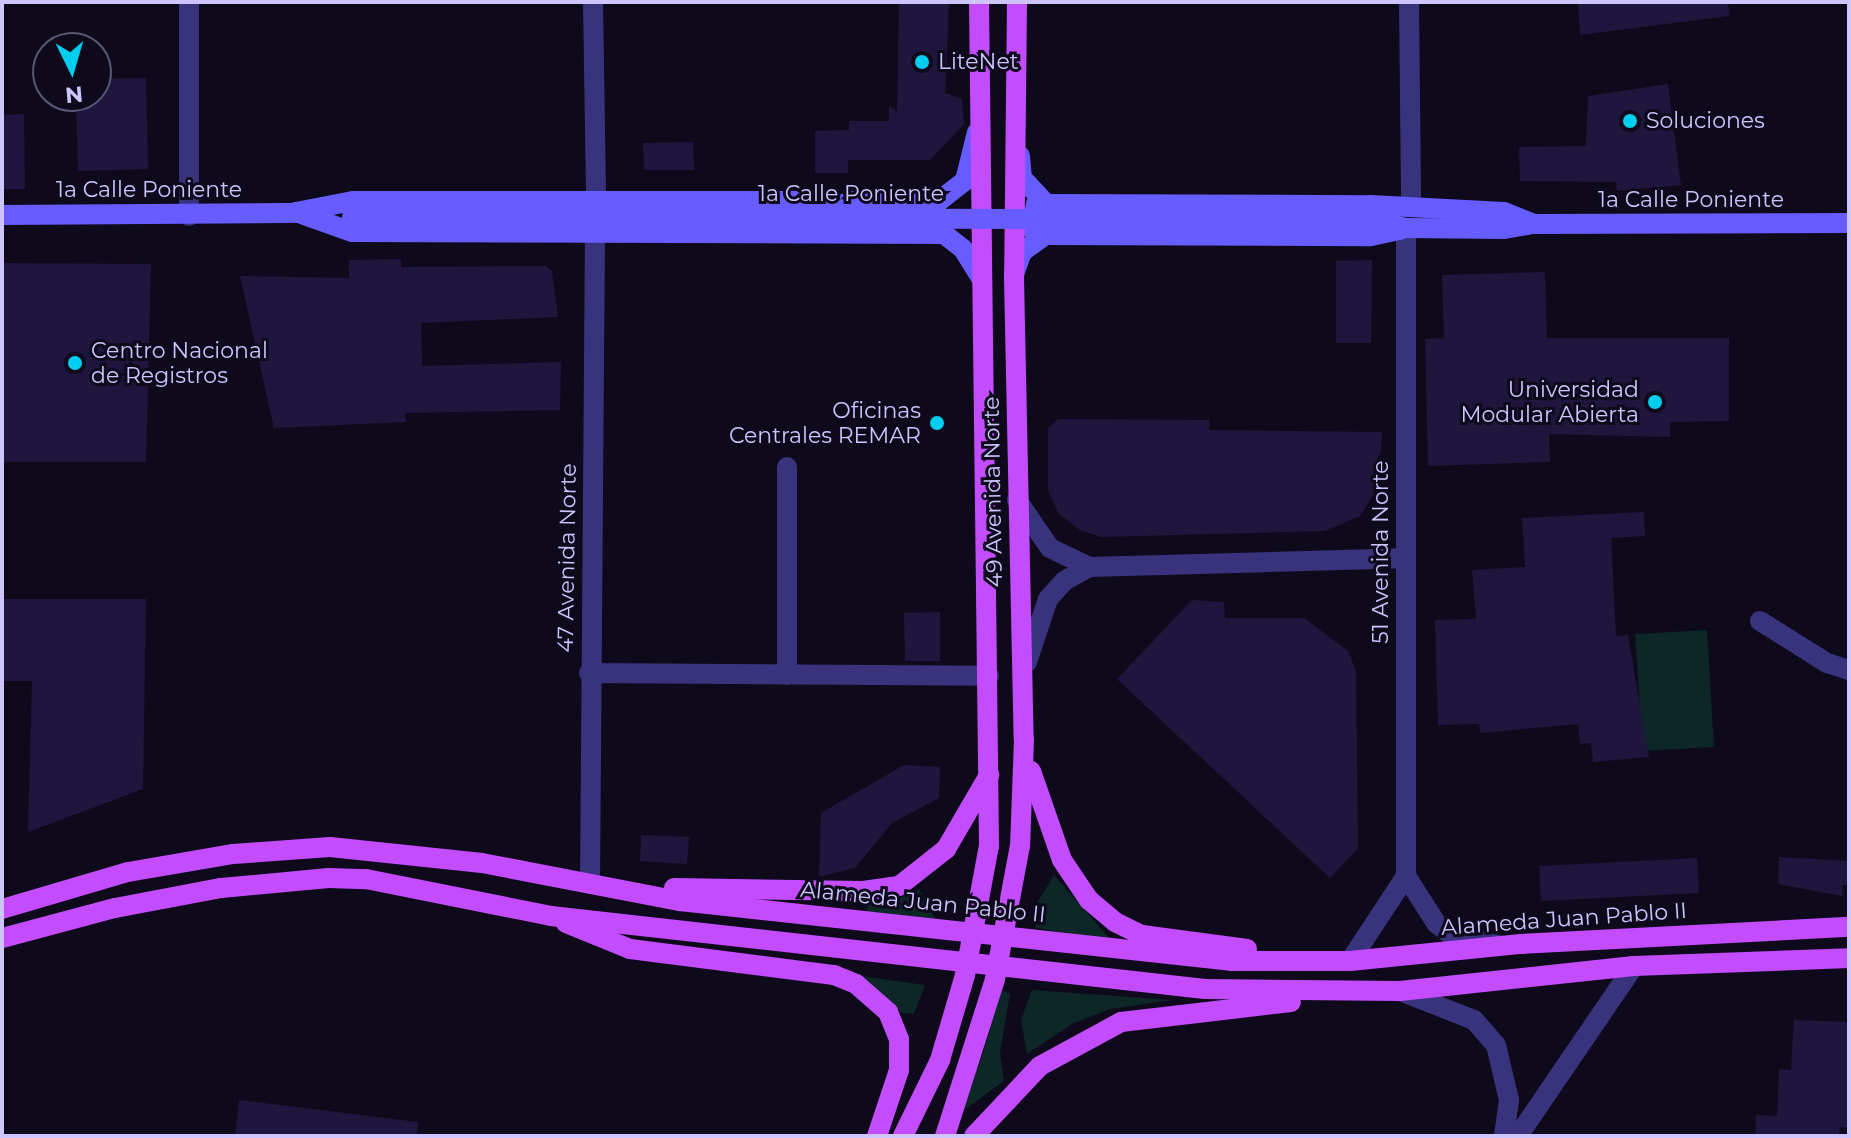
<!DOCTYPE html>
<style>
body{margin:0}
#map{position:relative;width:1851px;height:1138px;overflow:hidden;background:#0e0a1c;font-family:Montserrat,sans-serif}
div>[style]{position:absolute}
[style*='--x']{left:calc(var(--x)*1px);top:calc(var(--y)*1px);width:calc(var(--w)*1px);rotate:calc(var(--a)*1deg)}
.green>*{inset:0;background:#0d2626}
.building>*{inset:0;background:#1f163e}
.street>*{height:20px;margin:-10px;padding:0 10px;transform-origin:10px;border-radius:10px;background:#39337d}
.secondary>*{height:20px;margin:-10px;padding:0 10px;transform-origin:10px;border-radius:10px;background:#675cff}
.primary>*{height:20px;margin:-10px;padding:0 10px;transform-origin:10px;border-radius:10px;background:#c44cff}
.secondary-bridge>*{height:20px;margin:-10px;padding:0 10px;transform-origin:10px;border-radius:10px;background:#675cff}
.primary-bridge>*{height:20px;margin:-10px;padding:0 10px;transform-origin:10px;border-radius:10px;background:#c44cff}
.dots>*{width:22px;height:22px;translate:-50% -50%;box-sizing:border-box;border:4px solid #0e0a1c;border-radius:50%}
span{translate:-50% -50%;white-space:nowrap;text-align:center;line-height:1.15;-webkit-text-stroke:6px #0e0a1c;paint-order:stroke}
.poi-label{font-size:22px;color:#cec5ff}
.left{translate:0 -50%;text-align:left}
.right{translate:-100% -50%;text-align:right}
.street-label{font-size:22px;color:#cec5ff}
.frame{position:absolute;inset:0;border:4px solid #cec5ff;pointer-events:none}
.north{position:absolute;left:32px;top:32px;width:80px;height:80px;box-sizing:border-box;background:#0e0a1c;border:2px solid #5b5577;border-radius:50%;rotate:175deg;font-size:22px;font-weight:700;line-height:32px;text-align:center;color:#cec5ff}
.north::after{content:'';display:block;margin:auto;width:28px;height:36px;background:#00cef0;clip-path:polygon(50% 0,100% 100%,50% 72%,0 100%)}
</style>
<div id="map">
<div class="green">
<div style="clip-path:polygon(1707px 630px,1714px 747px,1643px 751px,1635px 634px)"></div>
<div style="clip-path:polygon(1054px 875px,1112px 941px,1036px 928px,1035px 906px)"></div>
<div style="clip-path:polygon(919px 889px,936px 919px,866px 912px,869px 902px,898px 899px)"></div>
<div style="clip-path:polygon(860px 976px,925px 985px,914px 1014px,902px 1013px)"></div>
<div style="clip-path:polygon(1000px 989px,1010px 994px,1000px 1053px,1004px 1081px,959px 1114px,984px 1051px)"></div>
<div style="clip-path:polygon(1032px 990px,1172px 1000px,1110px 1009px,1072px 1024px,1027px 1054px,1021px 1020px)"></div>
</div>
<div class="building">
<div style="clip-path:polygon(899px 2px,949px 2px,945px 93px,962px 99px,964px 124px,930px 160px,848px 160px,848px 173px,815px 173px,815px 131px,849px 130px,849px 121px,889px 121px,889px 106px,897px 112px)"></div>
<div style="clip-path:polygon(1578px 2px,1728px 2px,1729px 16px,1580px 35px)"></div>
<div style="clip-path:polygon(146px 78px,148px 169px,78px 171px,76px 96px,96px 96px,96px 79px)"></div>
<div style="clip-path:polygon(1668px 84px,1681px 185px,1617px 191px,1616px 182px,1520px 181px,1519px 147px,1586px 146px,1588px 96px)"></div>
<div style="clip-path:polygon(24px 114px,25px 189px,2px 189px,2px 115px)"></div>
<div style="clip-path:polygon(693px 142px,694px 170px,644px 170px,643px 143px)"></div>
<div style="clip-path:polygon(401px 259px,401px 267px,545px 266px,552px 271px,558px 317px,421px 323px,422px 366px,561px 362px,560px 410px,405px 413px,406px 422px,274px 428px,240px 276px,349px 278px,349px 260px)"></div>
<div style="clip-path:polygon(1372px 260px,1371px 343px,1336px 343px,1336px 261px)"></div>
<div style="clip-path:polygon(2px 263px,151px 264px,146px 462px,2px 462px)"></div>
<div style="clip-path:polygon(1545px 272px,1547px 338px,1729px 338px,1729px 421px,1670px 422px,1670px 437px,1549px 434px,1550px 462px,1428px 466px,1425px 339px,1444px 338px,1442px 275px)"></div>
<div style="clip-path:polygon(1058px 419px,1210px 420px,1209px 430px,1382px 432px,1378px 487px,1360px 516px,1325px 531px,1101px 537px,1080px 530px,1059px 514px,1048px 491px,1048px 428px)"></div>
<div style="clip-path:polygon(1644px 512px,1645px 536px,1611px 538px,1616px 636px,1628px 635px,1649px 757px,1593px 762px,1591px 743px,1580px 744px,1578px 724px,1480px 733px,1479px 724px,1438px 725px,1435px 620px,1476px 619px,1472px 570px,1525px 567px,1522px 518px)"></div>
<div style="clip-path:polygon(2px 599px,146px 599px,143px 789px,28px 832px,32px 681px,2px 681px)"></div>
<div style="clip-path:polygon(1192px 600px,1224px 602px,1225px 618px,1304px 618px,1348px 651px,1356px 671px,1358px 848px,1330px 878px,1117px 679px)"></div>
<div style="clip-path:polygon(940px 612px,940px 661px,905px 661px,904px 613px)"></div>
<div style="clip-path:polygon(904px 765px,940px 767px,939px 798px,892px 823px,855px 868px,819px 877px,821px 813px)"></div>
<div style="clip-path:polygon(641px 835px,689px 837px,687px 864px,640px 861px)"></div>
<div style="clip-path:polygon(1779px 857px,1849px 861px,1849px 885px,1843px 885px,1842px 896px,1778px 884px)"></div>
<div style="clip-path:polygon(1697px 858px,1699px 893px,1541px 901px,1539px 866px)"></div>
<div style="clip-path:polygon(1794px 1020px,1849px 1022px,1849px 1128px,1840px 1127px,1839px 1136px,1755px 1136px,1756px 1115px,1777px 1116px,1779px 1069px,1791px 1070px)"></div>
<div style="clip-path:polygon(239px 1100px,418px 1122px,417px 1136px,235px 1136px)"></div>
</div>
<div class="street">
<div style="--x:593;--y:2;--w:200;--a:89.1"></div>
<div style="--x:1409;--y:2;--w:205;--a:89.4"></div>
<div style="--x:189;--y:216;--w:214;--a:-90"></div>
<div style="--x:1406;--y:228;--w:648;--a:90"></div>
<div style="--x:1406;--y:876;--w:56;--a:57.4"></div>
<div style="--x:1436;--y:923;--w:18;--a:38"></div>
<div style="--x:1450;--y:934;--w:49;--a:12.9"></div>
<div style="--x:1017;--y:500;--w:58;--a:55.5"></div>
<div style="--x:1050;--y:548;--w:43;--a:26"></div>
<div style="--x:1089;--y:567;--w:315;--a:-1.6"></div>
<div style="--x:1760;--y:621;--w:79;--a:32.1"></div>
<div style="--x:1827;--y:663;--w:23;--a:18"></div>
<div style="--x:1027;--y:662;--w:66;--a:-71.6"></div>
<div style="--x:1048;--y:599;--w:24;--a:-48"></div>
<div style="--x:1064;--y:581;--w:29;--a:-29"></div>
<div style="--x:589;--y:673;--w:400;--a:0.4"></div>
<div style="--x:787;--y:675;--w:208;--a:-90"></div>
<div style="--x:590;--y:884;--w:651;--a:-89.56"></div>
<div style="--x:1350;--y:961;--w:102;--a:-56.6"></div>
<div style="--x:1400;--y:991;--w:79;--a:21.4"></div>
<div style="--x:1474;--y:1020;--w:33;--a:49"></div>
<div style="--x:1496;--y:1045;--w:57;--a:76.7"></div>
<div style="--x:1509;--y:1100;--w:36;--a:98"></div>
<div style="--x:1518;--y:1136;--w:206;--a:-55.7"></div>
</div>
<div class="secondary">
<div style="--x:1020;--y:156;--w:22;--a:85"></div>
<div style="--x:1022;--y:178;--w:34;--a:47"></div>
<div style="--x:296;--y:212;--w:58;--a:-10.9"></div>
<div style="--x:353;--y:201;--w:586;--a:0"></div>
<div style="--x:939;--y:201;--w:33;--a:-38"></div>
<div style="--x:965;--y:181;--w:50;--a:-76.2"></div>
<div style="--x:296;--y:212;--w:59;--a:19.7"></div>
<div style="--x:352;--y:232;--w:592;--a:0.19"></div>
<div style="--x:944;--y:234;--w:24;--a:38"></div>
<div style="--x:963;--y:249;--w:34;--a:58"></div>
<div style="--x:2;--y:215;--w:307;--a:-0.4"></div>
<div style="--x:1371;--y:220;--w:36;--a:13"></div>
<div style="--x:1406;--y:228;--w:98;--a:0.6"></div>
<div style="--x:1504;--y:229;--w:29;--a:-10"></div>
<div style="--x:1533;--y:224;--w:316;--a:-0.2"></div>
<div style="--x:1045;--y:235;--w:14;--a:-155"></div>
<div style="--x:1032;--y:229;--w:25;--a:-81"></div>
<div style="--x:1036;--y:204;--w:334;--a:0.2"></div>
<div style="--x:1370;--y:205;--w:134;--a:3"></div>
<div style="--x:1504;--y:212;--w:31;--a:22"></div>
<div style="--x:1014;--y:274;--w:23;--a:-70"></div>
<div style="--x:1022;--y:252;--w:29;--a:-36"></div>
<div style="--x:1045;--y:235;--w:326;--a:0.2"></div>
<div style="--x:1371;--y:236;--w:30;--a:-12"></div>
</div>
<div class="primary">
<div style="--x:979;--y:2;--w:844;--a:89.32"></div>
<div style="--x:1017;--y:2;--w:276;--a:90.6"></div>
<div style="--x:1014;--y:278;--w:461;--a:88.8"></div>
<div style="--x:1024;--y:739;--w:107;--a:92.1"></div>
<div style="--x:1031;--y:771;--w:94;--a:70.8"></div>
<div style="--x:1062;--y:860;--w:48;--a:56"></div>
<div style="--x:1089;--y:900;--w:34;--a:40"></div>
<div style="--x:1115;--y:922;--w:30;--a:26"></div>
<div style="--x:1142;--y:935;--w:106;--a:7.6"></div>
<div style="--x:674;--y:888;--w:189;--a:0.9"></div>
<div style="--x:863;--y:891;--w:36;--a:-8"></div>
<div style="--x:899;--y:886;--w:60;--a:-38.2"></div>
<div style="--x:946;--y:849;--w:86;--a:-59.8"></div>
<div style="--x:2;--y:909;--w:131;--a:-16.4"></div>
<div style="--x:128;--y:872;--w:107;--a:-9.7"></div>
<div style="--x:233;--y:854;--w:97;--a:-4.1"></div>
<div style="--x:330;--y:847;--w:153;--a:6"></div>
<div style="--x:482;--y:863;--w:202;--a:10.9"></div>
<div style="--x:680;--y:901;--w:554;--a:6.21"></div>
<div style="--x:1231;--y:961;--w:119;--a:0"></div>
<div style="--x:1350;--y:961;--w:172;--a:-5.7"></div>
<div style="--x:1521;--y:944;--w:328;--a:-3"></div>
<div style="--x:566;--y:923;--w:69;--a:22.1"></div>
<div style="--x:630;--y:949;--w:206;--a:7.3"></div>
<div style="--x:834;--y:975;--w:24;--a:22"></div>
<div style="--x:856;--y:984;--w:43;--a:41.2"></div>
<div style="--x:888;--y:1012;--w:29;--a:68"></div>
<div style="--x:899;--y:1039;--w:31;--a:90"></div>
<div style="--x:899;--y:1070;--w:70;--a:108.4"></div>
<div style="--x:2;--y:938;--w:117;--a:-14.9"></div>
<div style="--x:115;--y:908;--w:108;--a:-10.7"></div>
<div style="--x:221;--y:888;--w:108;--a:-5.3"></div>
<div style="--x:329;--y:878;--w:37;--a:2"></div>
<div style="--x:366;--y:879;--w:189;--a:11.3"></div>
<div style="--x:551;--y:916;--w:658;--a:6.37"></div>
<div style="--x:1205;--y:989;--w:195;--a:0.6"></div>
<div style="--x:1400;--y:991;--w:235;--a:-6.1"></div>
<div style="--x:1634;--y:966;--w:215;--a:-2.1"></div>
<div style="--x:903;--y:1136;--w:85;--a:-64"></div>
<div style="--x:940;--y:1060;--w:89;--a:-73.6"></div>
<div style="--x:945;--y:1136;--w:165;--a:-72.3"></div>
<div style="--x:974;--y:1136;--w:96;--a:-46.7"></div>
<div style="--x:1040;--y:1066;--w:92;--a:-28.5"></div>
<div style="--x:1121;--y:1022;--w:171;--a:-6.7"></div>
</div>
<div class="secondary-bridge">
<div style="--x:352;--y:217;--w:1019;--a:0.17"></div>
</div>
<div class="primary-bridge">
<div style="--x:965;--y:975;--w:131;--a:-79.5"></div>
<div style="--x:995;--y:979;--w:135;--a:-79.4"></div>
</div>
<div class="dots">
<div style="left:922px;top:62px;background:#00cef0"></div>
<div style="left:1630px;top:121px;background:#00cef0"></div>
<div style="left:75px;top:363px;background:#00cef0"></div>
<div style="left:1655px;top:402px;background:#00cef0"></div>
<div style="left:937px;top:423px;background:#00cef0"></div>
</div>
<div class="poi-label">
<span class="left" style="left:938px;top:62px">LiteNet</span>
<span class="left" style="left:1646px;top:121px">Soluciones</span>
<span class="left" style="left:91px;top:363px">Centro Nacional<br>de Registros</span>
<span class="right" style="left:1639px;top:402px">Universidad<br>Modular Abierta</span>
<span class="right" style="left:921px;top:423px">Oficinas<br>Centrales REMAR</span>
</div>
<div class="street-label">
<span style="left:149px;top:190px">1a Calle Poniente</span>
<span style="left:851px;top:194px">1a Calle Poniente</span>
<span style="left:1691px;top:200px">1a Calle Poniente</span>
<span style="left:993px;top:492px;rotate:-91deg">49 Avenida Norte</span>
<span style="left:1381px;top:552px;rotate:-90deg">51 Avenida Norte</span>
<span style="left:567px;top:558px;rotate:-89deg">47 Avenida Norte</span>
<span style="left:923px;top:902px;rotate:6deg">Alameda Juan Pablo II</span>
<span style="left:1564px;top:919px;rotate:-4deg">Alameda Juan Pablo II</span>
</div>
<div class="frame"></div>
<div class="north">N</div>
</div>
